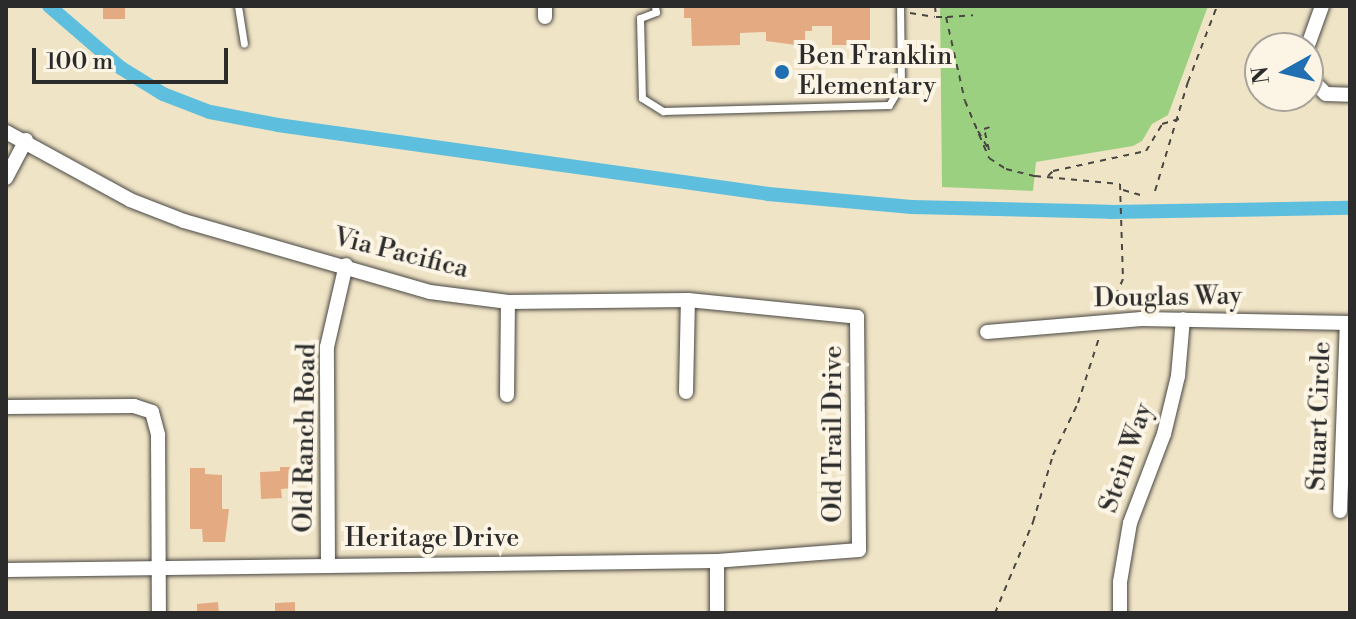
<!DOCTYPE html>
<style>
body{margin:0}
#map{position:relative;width:1356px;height:619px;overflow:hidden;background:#f0e4c6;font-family:"Libre Bodoni",serif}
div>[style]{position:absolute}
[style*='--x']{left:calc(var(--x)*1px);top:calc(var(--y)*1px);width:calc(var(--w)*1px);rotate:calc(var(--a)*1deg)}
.green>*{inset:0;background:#9cd081}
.canal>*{height:14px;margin:-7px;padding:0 7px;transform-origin:7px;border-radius:7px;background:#5ebedd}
.building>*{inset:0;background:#e4ab83}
.path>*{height:2px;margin-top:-1px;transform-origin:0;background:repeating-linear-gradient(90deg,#494742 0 6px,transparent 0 12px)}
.roads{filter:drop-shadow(0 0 2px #494742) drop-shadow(0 0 2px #494742)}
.service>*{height:7px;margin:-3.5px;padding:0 3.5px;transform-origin:3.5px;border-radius:3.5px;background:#fff}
.minor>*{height:14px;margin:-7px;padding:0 7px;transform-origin:7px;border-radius:7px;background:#fff}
.dots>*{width:22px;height:22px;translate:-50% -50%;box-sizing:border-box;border:4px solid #fcf5e5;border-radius:50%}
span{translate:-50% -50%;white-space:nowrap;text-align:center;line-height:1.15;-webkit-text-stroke:8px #fcf5e5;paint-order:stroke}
.poi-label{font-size:26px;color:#2b2b2b}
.left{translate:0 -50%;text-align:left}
.street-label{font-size:26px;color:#2b2b2b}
.frame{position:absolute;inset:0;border:8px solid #2b2b2b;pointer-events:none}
.north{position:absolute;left:1244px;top:32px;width:80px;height:80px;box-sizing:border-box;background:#fcf5e5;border:2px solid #a8a49b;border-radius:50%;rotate:262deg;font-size:22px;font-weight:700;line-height:32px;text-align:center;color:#2b2b2b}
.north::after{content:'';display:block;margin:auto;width:28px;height:36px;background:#1f6fb2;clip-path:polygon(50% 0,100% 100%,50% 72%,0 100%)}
.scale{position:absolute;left:32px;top:48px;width:196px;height:36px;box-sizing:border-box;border:4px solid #2b2b2b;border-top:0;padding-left:10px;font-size:24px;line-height:28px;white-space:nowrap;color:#2b2b2b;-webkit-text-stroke:6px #fcf5e5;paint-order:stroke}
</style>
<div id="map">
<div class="green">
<div style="clip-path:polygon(940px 6px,1208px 6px,1168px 115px,1152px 124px,1142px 141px,1133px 146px,1036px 162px,1033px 191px,942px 187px)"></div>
</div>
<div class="canal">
<div style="--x:49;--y:6;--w:95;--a:40.7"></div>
<div style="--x:121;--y:68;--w:49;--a:31.8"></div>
<div style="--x:163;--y:94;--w:50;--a:21"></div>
<div style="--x:210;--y:112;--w:69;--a:10.8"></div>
<div style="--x:278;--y:125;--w:495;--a:8"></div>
<div style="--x:768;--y:194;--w:144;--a:5.2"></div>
<div style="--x:911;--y:207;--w:199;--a:1.4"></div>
<div style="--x:1110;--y:212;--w:240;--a:-1"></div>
</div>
<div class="building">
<div style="clip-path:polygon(103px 6px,125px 6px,125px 19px,103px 19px)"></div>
<div style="clip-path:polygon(684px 6px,870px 6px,870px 45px,832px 45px,832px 26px,812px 26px,812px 31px,805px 31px,805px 40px,796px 40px,796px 45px,766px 41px,766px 32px,740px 33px,740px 45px,692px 46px,691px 18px,684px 18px)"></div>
<div style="clip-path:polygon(280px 467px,293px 467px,294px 488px,281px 489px,282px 498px,261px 499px,260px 472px,280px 471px)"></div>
<div style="clip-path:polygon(190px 468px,205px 468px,205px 474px,222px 475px,222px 509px,229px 509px,225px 542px,203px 542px,202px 529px,190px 529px)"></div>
<div style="clip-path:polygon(218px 602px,219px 613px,197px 613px,197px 604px)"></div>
<div style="clip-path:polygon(295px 602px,295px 613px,275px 613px,275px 603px)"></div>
</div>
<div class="path">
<div style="--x:935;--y:6;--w:11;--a:85"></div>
<div style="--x:936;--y:17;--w:10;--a:0"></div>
<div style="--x:946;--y:17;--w:86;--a:77.3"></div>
<div style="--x:965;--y:101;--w:62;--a:67.2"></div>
<div style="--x:989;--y:158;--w:20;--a:33"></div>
<div style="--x:1006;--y:169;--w:30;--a:14"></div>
<div style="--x:1035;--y:176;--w:85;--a:5.4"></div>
<div style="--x:1120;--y:184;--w:95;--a:88.2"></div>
<div style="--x:1123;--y:279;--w:32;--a:114"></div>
<div style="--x:910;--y:13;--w:25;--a:9"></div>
<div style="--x:947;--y:17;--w:26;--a:-4"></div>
<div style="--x:978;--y:131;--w:22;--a:60"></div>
<div style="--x:989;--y:150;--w:22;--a:-103"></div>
<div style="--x:984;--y:129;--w:6;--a:-18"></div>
<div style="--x:1048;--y:176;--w:7;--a:-45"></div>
<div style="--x:1053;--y:171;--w:95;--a:-12.1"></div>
<div style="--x:1146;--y:151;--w:31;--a:-59"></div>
<div style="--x:1162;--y:124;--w:18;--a:-16"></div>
<div style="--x:1123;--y:190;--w:19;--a:16"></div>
<div style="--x:1155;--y:191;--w:114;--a:-73.2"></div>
<div style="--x:1188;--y:82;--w:81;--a:-69.1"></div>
<div style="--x:995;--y:613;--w:99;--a:-67.3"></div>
<div style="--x:1033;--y:522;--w:70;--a:-73.4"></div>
<div style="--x:1053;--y:455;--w:58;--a:-64.3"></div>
<div style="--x:1078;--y:403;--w:68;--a:-72.1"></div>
</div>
<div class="roads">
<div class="service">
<div style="--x:238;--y:6;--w:38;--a:81"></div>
<div style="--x:655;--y:6;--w:6;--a:81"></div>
<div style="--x:656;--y:12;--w:17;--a:159"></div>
<div style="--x:640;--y:18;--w:80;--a:88.6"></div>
<div style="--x:642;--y:98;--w:25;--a:32"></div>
<div style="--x:663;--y:111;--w:226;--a:-1.5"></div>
<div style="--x:889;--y:105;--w:23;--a:-59"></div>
<div style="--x:901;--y:85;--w:79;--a:-90.7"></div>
</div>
<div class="minor">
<div style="--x:545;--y:6;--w:11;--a:90"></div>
<div style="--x:1307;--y:48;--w:45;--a:-70.3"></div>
<div style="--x:1308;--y:76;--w:25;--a:45"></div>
<div style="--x:1326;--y:94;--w:24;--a:2"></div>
<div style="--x:6;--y:132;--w:141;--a:28.7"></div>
<div style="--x:130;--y:200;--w:58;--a:21.3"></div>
<div style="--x:184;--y:221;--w:256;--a:16.1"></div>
<div style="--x:430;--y:292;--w:79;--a:7.3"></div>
<div style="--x:508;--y:302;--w:180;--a:-0.6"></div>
<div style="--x:688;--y:300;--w:170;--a:5.7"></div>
<div style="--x:857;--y:317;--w:233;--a:89.5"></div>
<div style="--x:859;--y:550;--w:142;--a:175.6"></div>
<div style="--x:717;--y:561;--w:711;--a:179.27"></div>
<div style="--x:6;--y:178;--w:43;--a:-62.2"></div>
<div style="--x:987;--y:332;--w:155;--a:-4.8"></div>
<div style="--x:1141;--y:319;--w:209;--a:1.1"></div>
<div style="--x:686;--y:392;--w:92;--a:-88.8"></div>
<div style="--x:507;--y:395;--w:93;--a:-89.4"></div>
<div style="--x:6;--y:407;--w:128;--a:-0.4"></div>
<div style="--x:134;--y:406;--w:19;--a:18"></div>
<div style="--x:152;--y:412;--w:24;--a:75"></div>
<div style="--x:158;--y:435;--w:178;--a:89.7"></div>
<div style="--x:1340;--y:511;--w:188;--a:-87.9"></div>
<div style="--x:717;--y:561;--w:52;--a:90"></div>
<div style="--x:328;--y:564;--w:217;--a:-90.3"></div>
<div style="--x:327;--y:347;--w:84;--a:-77"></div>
<div style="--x:1120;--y:613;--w:31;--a:-90"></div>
<div style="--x:1120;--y:582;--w:60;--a:-80.4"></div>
<div style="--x:1130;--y:523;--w:95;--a:-69.1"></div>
<div style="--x:1164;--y:434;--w:60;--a:-76.4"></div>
<div style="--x:1178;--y:376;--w:57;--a:-85"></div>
</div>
</div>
<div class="dots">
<div style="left:782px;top:72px;background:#1f6fb2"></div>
</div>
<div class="poi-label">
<span class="left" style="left:798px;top:72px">Ben Franklin<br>Elementary</span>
</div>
<div class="street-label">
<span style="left:401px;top:254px;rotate:14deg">Via Pacifica</span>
<span style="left:1168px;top:298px;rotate:-1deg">Douglas Way</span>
<span style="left:1320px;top:416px;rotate:-88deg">Stuart Circle</span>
<span style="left:834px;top:434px;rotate:-90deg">Old Trail Drive</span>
<span style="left:306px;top:438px;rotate:-89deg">Old Ranch Road</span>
<span style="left:1127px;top:458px;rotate:-71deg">Stein Way</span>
<span style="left:432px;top:539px">Heritage Drive</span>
</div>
<div class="frame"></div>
<div class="north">N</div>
<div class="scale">100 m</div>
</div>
